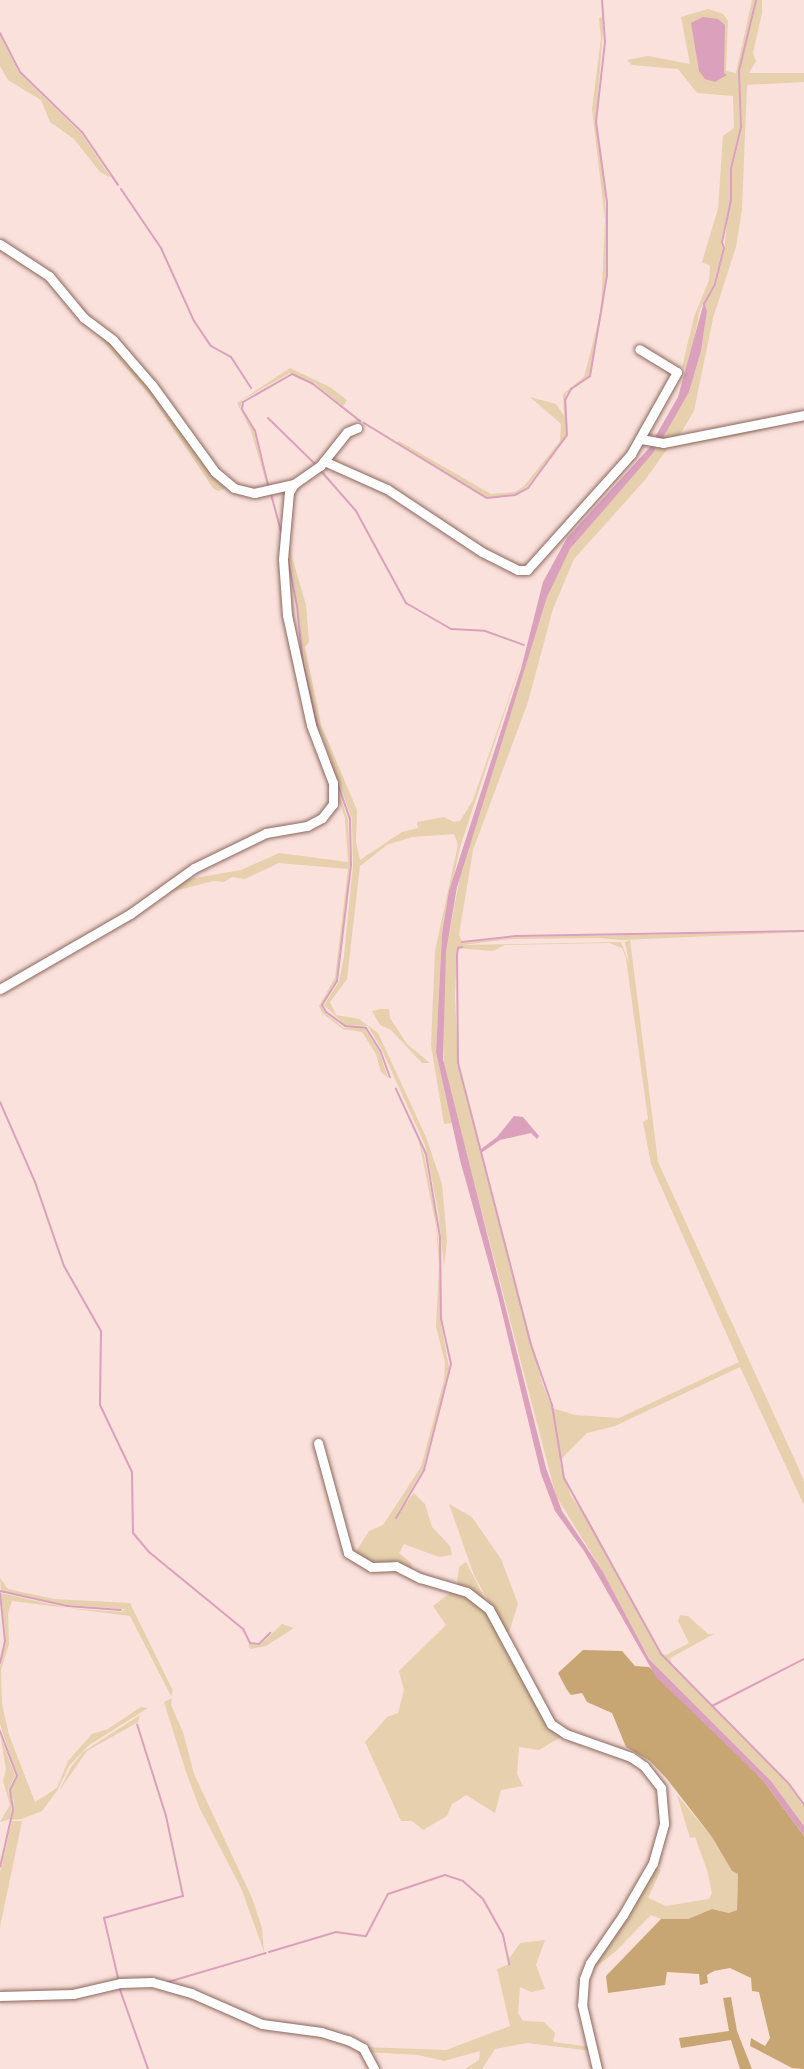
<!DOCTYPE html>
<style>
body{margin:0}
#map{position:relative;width:804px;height:2069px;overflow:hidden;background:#fae1db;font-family:Helvetica,sans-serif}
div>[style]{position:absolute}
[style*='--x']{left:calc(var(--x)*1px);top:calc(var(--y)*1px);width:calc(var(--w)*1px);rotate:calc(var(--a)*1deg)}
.green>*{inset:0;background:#e6d0ae}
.forest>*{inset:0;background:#c7a674}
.water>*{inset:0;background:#daa0bc}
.stream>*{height:2px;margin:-1px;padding:0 1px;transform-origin:1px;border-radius:1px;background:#daa0bc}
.roads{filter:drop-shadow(0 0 2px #8a665d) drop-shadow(0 0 2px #8a665d)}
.street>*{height:9px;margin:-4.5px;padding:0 4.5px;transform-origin:4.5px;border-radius:4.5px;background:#fff}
span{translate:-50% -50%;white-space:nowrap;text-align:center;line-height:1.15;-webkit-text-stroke:7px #fbf3f0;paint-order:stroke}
</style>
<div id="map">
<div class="green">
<div style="clip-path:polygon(752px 0,755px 0,739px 71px,740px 127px,731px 169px,730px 200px,721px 242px,723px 248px,714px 284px,700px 309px,688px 370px,682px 367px,694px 317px,709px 280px,710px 266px,702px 262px,718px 209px,723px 136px,734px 128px,733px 96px,697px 93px,678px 69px,632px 65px,627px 60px,648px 56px,690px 64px,681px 17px,708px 9px,723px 14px,728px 21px,726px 71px,736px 73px)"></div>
<div style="clip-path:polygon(756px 0,762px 0,762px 13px,753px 53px,756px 61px,749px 73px,804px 73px,804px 82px,747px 85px,742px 209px,736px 247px,713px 318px,694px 411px,679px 436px,804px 412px,661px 440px,689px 392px,701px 351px,707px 311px,704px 303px,716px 284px,724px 252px,732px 170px,742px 127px,740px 71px)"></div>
<div style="clip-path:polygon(604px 17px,596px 122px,604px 177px,608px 253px,603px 308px,592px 365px,589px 376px,566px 394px,567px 435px,527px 487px,515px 494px,487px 498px,397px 443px,399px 441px,491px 494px,515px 492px,524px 486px,560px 441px,561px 424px,530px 397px,556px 404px,564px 416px,563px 394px,584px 377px,601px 311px,605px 220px,592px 109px,601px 38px,599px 18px)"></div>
<div style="clip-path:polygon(0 35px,19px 73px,81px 133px,111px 178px,100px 172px,74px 139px,50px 122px,41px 100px,8px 80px,0 66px)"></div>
<div style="clip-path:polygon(94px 331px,112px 341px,230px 487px,218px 491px,213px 488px,153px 399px)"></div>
<div style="clip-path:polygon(290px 368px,330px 387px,347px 400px,343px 406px,314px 383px,290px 373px,242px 400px,240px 409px,254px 431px,268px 489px,251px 431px,237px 403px)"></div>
<div style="clip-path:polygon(evenodd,804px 416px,804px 420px,740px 435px,668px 448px,645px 480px,574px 559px,553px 609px,528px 702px,473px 850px,459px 935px,463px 943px,517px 937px,804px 932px,621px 940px,601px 938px,511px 939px,462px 945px,621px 942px,629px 963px,625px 942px,630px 940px,658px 1162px,799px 1469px,804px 1482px,804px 1505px,740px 1367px,615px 1426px,587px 1433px,566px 1454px,560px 1461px,561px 1468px,571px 1496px,587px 1517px,660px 1654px,666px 1655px,689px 1643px,678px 1621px,680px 1615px,688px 1616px,708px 1634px,714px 1634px,670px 1658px,672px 1664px,664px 1657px,789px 1785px,804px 1806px,804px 1826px,771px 1781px,649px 1659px,603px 1572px,556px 1496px,444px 1067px,443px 1012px,446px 952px,461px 870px,547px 597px,563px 558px,656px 447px,804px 416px,609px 943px,622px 948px,626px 958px,648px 1119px,643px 1122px,651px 1164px,739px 1362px,619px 1418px,575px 1415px,552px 1408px,542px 1382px,458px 1063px,455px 997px,457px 948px,493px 951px,505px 945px,609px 943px)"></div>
<div style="clip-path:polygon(288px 543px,306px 605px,309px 642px,305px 647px,321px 725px,357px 810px,356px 842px,360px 860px,402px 832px,418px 828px,417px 822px,444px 817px,454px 822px,460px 821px,473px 800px,526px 648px,460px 847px,442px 934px,436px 1052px,453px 1123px,444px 1124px,431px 1045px,435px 951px,458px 845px,454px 834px,412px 837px,387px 845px,360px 866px,347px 979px,330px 1002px,336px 1015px,359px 1019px,378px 1033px,426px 1137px,442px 1184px,447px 1240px,444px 1266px,438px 1210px,425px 1145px,382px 1050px,368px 1026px,345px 1025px,324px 1005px,339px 982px,344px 956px,353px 865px,352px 819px,317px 722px,305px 663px)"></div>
<div style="clip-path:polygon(299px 646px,314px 723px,348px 819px,350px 865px,341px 955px,336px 981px,321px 1005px,325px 1013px,344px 1028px,360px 1026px,365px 1029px,379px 1051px,388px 1078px,381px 1072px,376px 1054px,362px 1032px,343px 1029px,322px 1013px,319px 1006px,335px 978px,348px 869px,279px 863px,245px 879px,232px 877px,224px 882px,213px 881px,159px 895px,178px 881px,241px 870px,279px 853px,348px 862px,345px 818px,315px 731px,295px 647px)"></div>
<div style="clip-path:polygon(381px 1009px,389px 1009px,390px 1018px,407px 1044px,430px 1063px,422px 1063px,391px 1030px,380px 1025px,372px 1011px)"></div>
<div style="clip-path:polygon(418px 1136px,424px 1155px,435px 1211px,441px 1266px,440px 1319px,450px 1372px,423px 1469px,395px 1517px,414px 1493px,425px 1504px,432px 1527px,450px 1546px,452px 1555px,439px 1557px,404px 1544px,399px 1553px,411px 1563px,413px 1571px,395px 1561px,373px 1565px,354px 1555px,369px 1531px,383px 1525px,421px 1467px,444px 1380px,445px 1362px,436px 1327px,439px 1265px,436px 1226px)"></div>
<div style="clip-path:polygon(449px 1504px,472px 1517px,501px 1559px,518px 1604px,509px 1632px,505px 1633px,474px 1575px)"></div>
<div style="clip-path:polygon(466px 1562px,485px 1599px,486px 1604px,457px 1586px,459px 1567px)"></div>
<div style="clip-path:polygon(0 1578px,8px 1589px,54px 1599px,130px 1603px,173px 1691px,171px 1696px,130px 1616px,12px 1601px,8px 1614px,9px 1644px,1px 1670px,2px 1704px,9px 1735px,35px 1802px,57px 1788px,68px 1761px,92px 1734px,108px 1729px,141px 1707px,148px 1708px,89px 1745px,69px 1766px,57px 1791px,42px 1811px,22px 1819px,12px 1820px,14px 1801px,10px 1791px,17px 1776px,0 1724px,0 1665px,6px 1641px,1px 1593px,67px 1608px,122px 1612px,125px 1609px,67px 1605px,1px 1591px)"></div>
<div style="clip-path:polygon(455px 1589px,485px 1607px,538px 1704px,566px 1734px,539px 1750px,519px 1747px,517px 1774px,523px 1786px,501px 1790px,495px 1813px,466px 1795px,452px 1804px,447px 1816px,423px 1830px,412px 1821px,401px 1821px,365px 1742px,387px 1717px,398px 1713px,404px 1690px,399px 1671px,446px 1625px,433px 1606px)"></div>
<div style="clip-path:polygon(282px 1624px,294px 1628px,266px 1646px,250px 1649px,248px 1644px,260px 1645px)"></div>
<div style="clip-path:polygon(172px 1698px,171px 1705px,183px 1732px,194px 1774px,252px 1898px,262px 1928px,264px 1952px,242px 1890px,199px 1807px,185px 1769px,164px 1702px)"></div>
<div style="clip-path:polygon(140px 1715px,138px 1722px,87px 1751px,59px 1791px,71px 1767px,83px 1752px)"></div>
<div style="clip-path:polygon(0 1734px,15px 1776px,8px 1790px,12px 1802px,10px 1819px,0 1822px,10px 1805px,3px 1781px,6px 1769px)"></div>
<div style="clip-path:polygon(677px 1795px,712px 1837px,732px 1871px,738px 1874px,737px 1910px,729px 1913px,712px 1909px,688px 1919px,661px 1919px,651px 1915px,615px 1952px,586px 1974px,636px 1901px,654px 1867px,661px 1870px,648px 1898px,666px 1906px,709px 1899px,712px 1893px,707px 1870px,695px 1837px,690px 1838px)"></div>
<div style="clip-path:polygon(12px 1821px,22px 1821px,0 1927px,0 1872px)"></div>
<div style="clip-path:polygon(545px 1940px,536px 1965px,545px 1989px,531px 1992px,520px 1987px,518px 2013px,523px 2021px,544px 2022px,555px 2033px,553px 2042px,591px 2047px,592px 2051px,527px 2043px,495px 2049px,482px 2069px,465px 2069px,479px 2060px,480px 2051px,444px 2061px,418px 2055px,367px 2052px,364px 2047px,446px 2050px,510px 2026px,497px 1969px,509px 1964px,508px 1960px,520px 1943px)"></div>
</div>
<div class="forest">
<div style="clip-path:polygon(583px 1650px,622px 1651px,635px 1666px,649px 1667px,762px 1779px,804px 1836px,804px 2069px,792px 2068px,750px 2046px,751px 2038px,765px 2046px,770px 2038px,759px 1992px,752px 1991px,751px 1978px,730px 1968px,714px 1971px,707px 1975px,708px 1983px,700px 1985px,699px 1974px,667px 1972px,665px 1985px,608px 1993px,606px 1976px,661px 1919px,688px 1919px,712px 1909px,729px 1913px,737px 1910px,738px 1874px,732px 1871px,712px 1837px,667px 1779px,650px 1761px,626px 1747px,612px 1713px,587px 1702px,582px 1693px,571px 1695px,567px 1690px,558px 1673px)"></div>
<div style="clip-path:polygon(731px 1997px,737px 2031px,752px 2069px,740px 2069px,731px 2040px,681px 2048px,679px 2038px,729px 2031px,723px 1998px)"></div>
</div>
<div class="water">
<div style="clip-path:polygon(703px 17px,718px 19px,725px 25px,724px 73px,727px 75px,715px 82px,705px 79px,699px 71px,691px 23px)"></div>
<div style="clip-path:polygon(704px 302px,707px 311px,701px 351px,689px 392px,661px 441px,654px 439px,678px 397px)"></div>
<div style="clip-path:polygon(651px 446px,656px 447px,653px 453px,570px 549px,547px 597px,457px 887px,446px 952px,443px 1059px,546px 1468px,562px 1511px,603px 1572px,649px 1659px,771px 1781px,804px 1826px,804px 1836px,762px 1779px,656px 1677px,584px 1551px,555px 1511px,541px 1474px,498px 1296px,460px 1160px,436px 1052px,442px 934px,449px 891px,521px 669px,543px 582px,567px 538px)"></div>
<div style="clip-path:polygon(514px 1116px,523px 1117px,539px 1136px,537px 1139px,531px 1133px,500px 1140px,481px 1153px,480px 1150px,497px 1137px)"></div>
</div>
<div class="stream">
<div style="--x:0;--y:33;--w:44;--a:62.9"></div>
<div style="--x:20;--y:72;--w:86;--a:44.1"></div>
<div style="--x:82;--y:132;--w:64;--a:55.8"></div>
<div style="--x:121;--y:189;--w:71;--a:55.9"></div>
<div style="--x:161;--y:248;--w:80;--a:65.7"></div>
<div style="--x:194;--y:321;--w:30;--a:56"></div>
<div style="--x:211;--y:346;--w:23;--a:29"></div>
<div style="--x:231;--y:357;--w:37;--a:57"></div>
<div style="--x:704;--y:304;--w:23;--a:-61"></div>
<div style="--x:715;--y:284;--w:37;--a:-76"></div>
<div style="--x:724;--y:248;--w:6;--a:-108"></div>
<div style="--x:722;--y:242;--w:43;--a:-77.9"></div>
<div style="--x:731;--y:200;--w:31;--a:-90"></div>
<div style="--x:731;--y:169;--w:43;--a:-76.6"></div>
<div style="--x:741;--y:127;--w:56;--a:-92"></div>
<div style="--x:739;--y:71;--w:73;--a:-76.5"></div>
<div style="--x:268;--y:418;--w:67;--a:44.4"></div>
<div style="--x:364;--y:423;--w:144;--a:31.4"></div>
<div style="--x:487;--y:498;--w:28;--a:-6"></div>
<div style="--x:515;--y:495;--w:15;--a:-28"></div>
<div style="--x:528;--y:488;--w:66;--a:-53.7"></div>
<div style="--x:567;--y:435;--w:35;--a:-93"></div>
<div style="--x:565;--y:400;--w:13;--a:-61"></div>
<div style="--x:571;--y:389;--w:23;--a:-34"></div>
<div style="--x:590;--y:376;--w:102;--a:-80.4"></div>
<div style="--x:607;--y:275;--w:73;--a:-90"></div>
<div style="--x:607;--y:202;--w:81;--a:-97.8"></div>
<div style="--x:596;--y:122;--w:81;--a:-83.6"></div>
<div style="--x:605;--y:42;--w:42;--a:-94.1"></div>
<div style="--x:321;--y:471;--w:53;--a:48.8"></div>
<div style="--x:356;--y:511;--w:105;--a:61.5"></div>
<div style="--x:406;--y:603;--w:52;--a:30"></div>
<div style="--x:451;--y:629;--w:34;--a:3"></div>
<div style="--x:485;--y:631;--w:41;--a:19.7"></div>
<div style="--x:268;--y:485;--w:56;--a:-103.5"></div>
<div style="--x:255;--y:431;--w:26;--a:-121"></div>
<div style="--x:242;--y:409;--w:7;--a:-82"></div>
<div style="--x:243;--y:402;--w:56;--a:-29.7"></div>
<div style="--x:292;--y:374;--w:23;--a:25"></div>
<div style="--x:313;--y:384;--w:60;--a:38.2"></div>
<div style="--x:271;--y:494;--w:39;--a:75"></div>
<div style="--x:288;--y:559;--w:48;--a:79.2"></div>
<div style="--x:297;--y:606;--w:57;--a:84"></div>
<div style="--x:303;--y:663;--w:72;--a:77.1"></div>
<div style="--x:330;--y:762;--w:60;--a:70.7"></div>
<div style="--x:350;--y:819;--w:46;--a:88.8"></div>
<div style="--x:351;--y:865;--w:117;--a:96.9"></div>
<div style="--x:337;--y:981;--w:28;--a:122"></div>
<div style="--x:322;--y:1005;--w:8;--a:60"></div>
<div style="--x:326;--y:1012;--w:24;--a:36"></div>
<div style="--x:345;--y:1026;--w:21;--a:5"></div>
<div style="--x:366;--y:1028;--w:26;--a:58"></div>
<div style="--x:380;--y:1050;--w:29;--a:70"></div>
<div style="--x:462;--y:942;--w:54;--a:-6.3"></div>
<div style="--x:516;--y:936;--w:288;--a:-1"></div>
<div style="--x:462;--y:947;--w:4;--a:166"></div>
<div style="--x:458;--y:948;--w:6;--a:99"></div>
<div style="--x:457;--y:954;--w:109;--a:89.5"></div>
<div style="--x:458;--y:1063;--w:288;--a:75.5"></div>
<div style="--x:530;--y:1342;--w:67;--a:70.8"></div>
<div style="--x:552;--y:1405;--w:74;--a:80.7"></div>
<div style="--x:564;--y:1478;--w:201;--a:61.1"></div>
<div style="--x:661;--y:1654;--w:182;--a:45.4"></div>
<div style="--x:789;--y:1784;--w:26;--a:54"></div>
<div style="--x:0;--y:1102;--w:87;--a:66.4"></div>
<div style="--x:35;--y:1182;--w:89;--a:71"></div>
<div style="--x:64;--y:1266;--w:75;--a:60.4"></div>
<div style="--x:101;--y:1331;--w:74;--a:90.8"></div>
<div style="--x:100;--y:1405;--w:74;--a:64.5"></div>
<div style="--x:132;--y:1472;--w:61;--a:89.1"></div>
<div style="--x:133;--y:1533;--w:25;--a:50"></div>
<div style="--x:149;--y:1552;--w:122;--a:39.3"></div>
<div style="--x:243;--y:1629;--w:16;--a:63"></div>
<div style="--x:250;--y:1643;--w:9;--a:6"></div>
<div style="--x:259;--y:1644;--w:16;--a:-45"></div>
<div style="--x:396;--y:1518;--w:56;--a:-59.7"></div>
<div style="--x:424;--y:1470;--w:109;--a:-75.7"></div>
<div style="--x:451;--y:1364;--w:46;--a:-102.5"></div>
<div style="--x:441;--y:1319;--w:82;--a:-90.7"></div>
<div style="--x:440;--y:1237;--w:84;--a:-99.6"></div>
<div style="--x:426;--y:1154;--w:72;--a:-114.8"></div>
<div style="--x:0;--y:1591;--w:69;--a:12.6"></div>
<div style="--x:67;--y:1606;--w:54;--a:4.2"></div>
<div style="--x:0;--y:1663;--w:23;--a:-77"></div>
<div style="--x:5;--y:1641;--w:48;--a:-95.9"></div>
<div style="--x:712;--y:1706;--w:103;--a:-27.1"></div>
<div style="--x:0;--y:1731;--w:48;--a:69.3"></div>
<div style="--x:17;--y:1776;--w:16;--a:117"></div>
<div style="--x:10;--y:1790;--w:20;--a:81"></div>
<div style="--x:13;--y:1810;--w:58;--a:102.8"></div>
<div style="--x:269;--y:1952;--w:70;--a:-16.6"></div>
<div style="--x:336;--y:1932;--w:30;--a:8"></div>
<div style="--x:366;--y:1936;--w:47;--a:-62.4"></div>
<div style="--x:388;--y:1894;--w:60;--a:-18.4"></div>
<div style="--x:445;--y:1875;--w:19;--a:18"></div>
<div style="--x:463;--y:1881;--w:27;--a:42"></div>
<div style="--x:483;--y:1899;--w:41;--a:60.9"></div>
<div style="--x:503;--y:1935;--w:30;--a:78"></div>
<div style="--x:118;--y:1978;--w:62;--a:-103.1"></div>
<div style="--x:104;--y:1918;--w:82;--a:-15.6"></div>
<div style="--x:183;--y:1896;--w:82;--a:-102"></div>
<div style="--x:166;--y:1816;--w:96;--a:-107.5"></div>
<div style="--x:168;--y:1982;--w:102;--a:-16.5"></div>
<div style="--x:119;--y:1987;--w:87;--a:70.5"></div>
</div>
<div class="roads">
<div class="street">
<div style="--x:0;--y:244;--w:59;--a:33.1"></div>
<div style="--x:49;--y:276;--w:55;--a:50.2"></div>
<div style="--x:84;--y:318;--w:36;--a:37"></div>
<div style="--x:113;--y:340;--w:60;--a:49.1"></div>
<div style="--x:152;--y:385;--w:107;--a:54.1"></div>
<div style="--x:215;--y:472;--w:25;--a:40"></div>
<div style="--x:234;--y:488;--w:21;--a:14"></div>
<div style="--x:254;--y:493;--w:41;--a:-12.7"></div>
<div style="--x:294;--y:484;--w:32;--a:-35"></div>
<div style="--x:320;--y:466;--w:43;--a:-51.5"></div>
<div style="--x:347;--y:432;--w:11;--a:-22"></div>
<div style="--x:641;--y:439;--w:22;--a:10"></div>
<div style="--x:663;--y:443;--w:144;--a:-11.2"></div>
<div style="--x:324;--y:461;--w:69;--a:24"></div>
<div style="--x:387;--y:489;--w:114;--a:33.6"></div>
<div style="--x:482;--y:552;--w:40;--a:26.6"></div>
<div style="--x:518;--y:570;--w:9;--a:0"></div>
<div style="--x:527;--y:570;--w:156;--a:-48.1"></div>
<div style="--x:631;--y:454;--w:94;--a:-60.7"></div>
<div style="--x:677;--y:372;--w:44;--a:-148.8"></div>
<div style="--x:0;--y:989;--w:150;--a:-30"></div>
<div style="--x:130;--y:914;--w:79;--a:-35.7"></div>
<div style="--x:194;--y:868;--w:80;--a:-25.9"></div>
<div style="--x:266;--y:833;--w:42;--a:-9.7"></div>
<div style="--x:307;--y:826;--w:17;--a:-28"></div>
<div style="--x:322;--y:818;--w:18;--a:-52"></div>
<div style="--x:333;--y:804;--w:21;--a:-90"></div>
<div style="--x:333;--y:783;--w:62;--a:-110.8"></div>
<div style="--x:311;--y:725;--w:113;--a:-102.3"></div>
<div style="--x:287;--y:615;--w:56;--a:-94.1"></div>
<div style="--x:283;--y:559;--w:67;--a:-84.9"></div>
<div style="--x:289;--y:492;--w:9;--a:-58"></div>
<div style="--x:318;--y:1443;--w:114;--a:74.7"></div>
<div style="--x:348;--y:1553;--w:27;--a:31"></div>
<div style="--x:371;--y:1567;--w:25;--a:-2"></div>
<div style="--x:396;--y:1566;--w:27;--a:27"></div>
<div style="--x:420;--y:1578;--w:49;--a:16.6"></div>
<div style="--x:467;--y:1592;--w:28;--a:38"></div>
<div style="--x:489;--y:1609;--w:131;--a:61.7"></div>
<div style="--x:551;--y:1724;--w:18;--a:34"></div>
<div style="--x:566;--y:1734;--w:69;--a:19.5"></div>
<div style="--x:631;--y:1757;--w:16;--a:35"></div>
<div style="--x:644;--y:1766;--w:28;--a:52"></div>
<div style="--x:661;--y:1788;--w:36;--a:85"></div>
<div style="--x:664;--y:1824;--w:41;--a:105.8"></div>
<div style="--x:653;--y:1863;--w:60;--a:120"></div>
<div style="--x:623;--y:1915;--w:58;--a:124.5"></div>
<div style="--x:590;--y:1963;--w:17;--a:111"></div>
<div style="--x:584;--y:1979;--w:26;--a:94"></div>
<div style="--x:582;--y:2005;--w:66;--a:76.8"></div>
<div style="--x:0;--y:1996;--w:73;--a:-1.6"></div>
<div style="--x:73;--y:1994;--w:48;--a:-13.2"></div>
<div style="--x:120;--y:1983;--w:32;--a:-2"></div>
<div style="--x:152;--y:1982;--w:41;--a:15.8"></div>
<div style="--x:191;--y:1993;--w:77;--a:23.6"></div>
<div style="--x:262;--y:2024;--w:60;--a:7.7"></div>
<div style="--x:321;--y:2032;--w:28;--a:17"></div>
<div style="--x:348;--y:2040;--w:17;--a:28"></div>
<div style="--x:363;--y:2048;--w:24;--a:62"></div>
</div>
</div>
</div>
